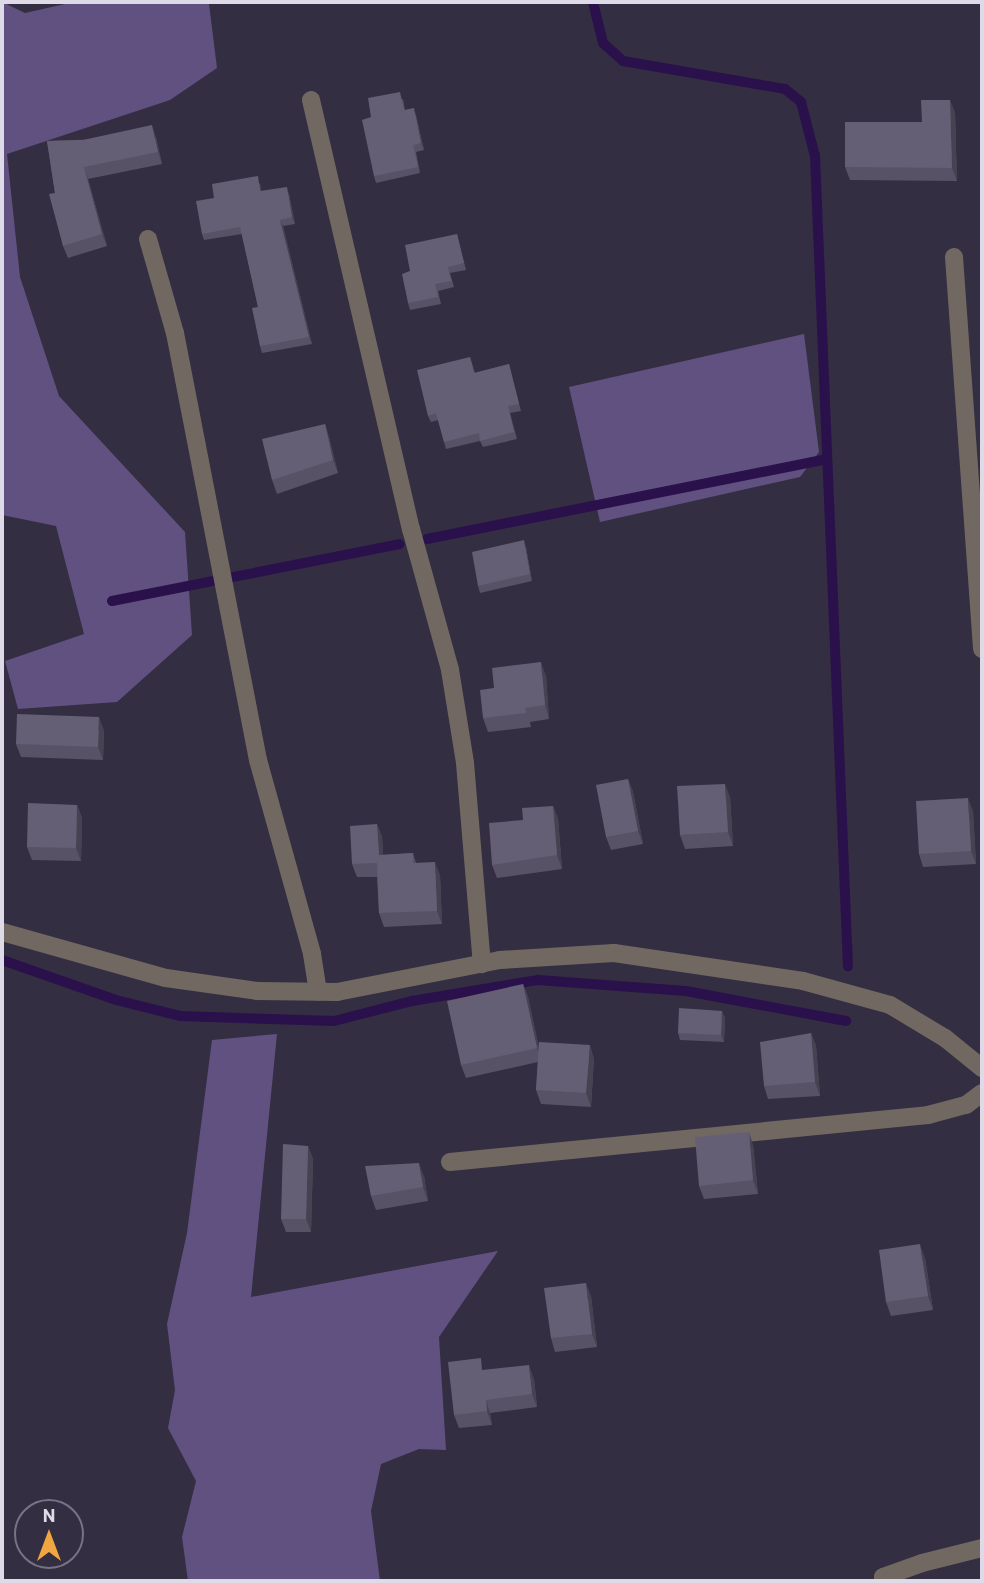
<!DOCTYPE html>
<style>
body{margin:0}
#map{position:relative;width:984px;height:1583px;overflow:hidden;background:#342e42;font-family:Barlow,sans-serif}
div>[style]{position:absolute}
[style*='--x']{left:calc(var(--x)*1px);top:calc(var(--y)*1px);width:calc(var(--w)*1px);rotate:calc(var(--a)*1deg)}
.green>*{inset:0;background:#615180}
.stream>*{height:10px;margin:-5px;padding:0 5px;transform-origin:5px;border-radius:5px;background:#2b114b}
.minor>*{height:18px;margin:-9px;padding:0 9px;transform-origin:9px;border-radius:9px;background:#716961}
.wall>*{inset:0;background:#575265}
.shaded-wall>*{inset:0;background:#474252}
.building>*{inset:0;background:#655f75}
span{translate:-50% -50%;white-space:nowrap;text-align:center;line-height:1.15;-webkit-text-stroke:5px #342e42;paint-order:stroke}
.frame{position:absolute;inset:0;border:4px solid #dedae7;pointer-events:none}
.north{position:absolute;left:14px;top:1499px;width:70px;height:70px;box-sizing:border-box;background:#342e42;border:2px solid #787384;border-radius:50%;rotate:0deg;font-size:19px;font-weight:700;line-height:28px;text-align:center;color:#dedae7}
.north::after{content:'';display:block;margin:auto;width:24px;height:32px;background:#f1a63f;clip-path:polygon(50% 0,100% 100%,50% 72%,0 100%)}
</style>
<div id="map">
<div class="green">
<div style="clip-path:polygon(2px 2px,25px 13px,74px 2px,209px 4px,217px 68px,170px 100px,7px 154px,20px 277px,59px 396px,185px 532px,192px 635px,117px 702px,18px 709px,5px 661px,84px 634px,56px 526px,2px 515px)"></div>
<div style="clip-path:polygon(804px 334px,819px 452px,800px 477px,600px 522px,569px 387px)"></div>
<div style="clip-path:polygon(277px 1034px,251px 1297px,498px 1251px,439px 1337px,446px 1450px,419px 1449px,381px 1464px,371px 1511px,380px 1581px,188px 1581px,182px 1537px,196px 1481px,168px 1428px,175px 1390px,167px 1324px,187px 1233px,212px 1040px)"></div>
</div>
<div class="stream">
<div style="--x:593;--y:2;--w:42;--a:76.3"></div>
<div style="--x:603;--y:43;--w:27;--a:42"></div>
<div style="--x:623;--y:61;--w:164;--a:9.8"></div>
<div style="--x:785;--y:89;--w:21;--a:39"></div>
<div style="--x:801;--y:102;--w:56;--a:75.5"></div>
<div style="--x:815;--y:156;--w:811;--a:87.67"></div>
<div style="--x:427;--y:539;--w:407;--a:-11.3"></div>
<div style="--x:112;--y:601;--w:293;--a:-11.2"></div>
<div style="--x:2;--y:960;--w:121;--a:19.3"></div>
<div style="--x:116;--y:1000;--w:66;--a:14"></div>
<div style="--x:180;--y:1016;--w:154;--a:1.9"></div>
<div style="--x:334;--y:1021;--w:81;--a:-14.4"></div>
<div style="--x:412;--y:1001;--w:128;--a:-9.5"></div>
<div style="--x:538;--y:980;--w:148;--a:4.3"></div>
<div style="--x:686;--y:991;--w:163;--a:10.6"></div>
</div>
<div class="minor">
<div style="--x:311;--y:100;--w:441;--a:76.9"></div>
<div style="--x:411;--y:529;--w:146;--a:74.5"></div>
<div style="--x:450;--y:670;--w:94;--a:80.8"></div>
<div style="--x:465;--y:763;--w:202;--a:85.2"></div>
<div style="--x:148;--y:239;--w:98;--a:74"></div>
<div style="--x:175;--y:333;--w:435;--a:79"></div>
<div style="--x:258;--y:760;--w:201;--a:74.4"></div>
<div style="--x:312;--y:954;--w:38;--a:81"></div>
<div style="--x:954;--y:257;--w:393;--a:85.9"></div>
<div style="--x:2;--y:932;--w:170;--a:15.7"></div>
<div style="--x:166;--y:978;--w:92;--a:8.1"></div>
<div style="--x:257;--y:991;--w:80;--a:0.7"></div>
<div style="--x:337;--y:992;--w:166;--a:-11.1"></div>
<div style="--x:500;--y:960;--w:114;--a:-3.5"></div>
<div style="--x:614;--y:953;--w:191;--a:8.4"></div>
<div style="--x:803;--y:981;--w:90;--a:15.4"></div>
<div style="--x:890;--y:1005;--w:64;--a:31"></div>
<div style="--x:945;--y:1038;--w:48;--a:39"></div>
<div style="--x:450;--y:1162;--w:480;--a:-5.6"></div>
<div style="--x:928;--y:1115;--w:39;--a:-15"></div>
<div style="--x:966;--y:1105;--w:20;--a:-37"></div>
<div style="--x:884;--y:1581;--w:4;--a:-104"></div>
<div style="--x:883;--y:1577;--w:41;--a:-19.7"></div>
<div style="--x:922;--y:1563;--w:62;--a:-14"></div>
</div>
<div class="wall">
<div style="clip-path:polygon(403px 99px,405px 110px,416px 115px,424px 150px,416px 152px,420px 173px,376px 183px,374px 176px,371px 117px)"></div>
<div style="clip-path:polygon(950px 100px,955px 113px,957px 181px,850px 180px,845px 167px,922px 122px)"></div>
<div style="clip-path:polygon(156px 137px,162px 164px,88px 179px,107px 246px,68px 258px,63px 246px,47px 141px)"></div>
<div style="clip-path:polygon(260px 183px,261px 191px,289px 194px,295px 224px,283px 226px,312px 344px,262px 353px,260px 346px,258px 307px,242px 234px,204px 240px,202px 234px)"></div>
<div style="clip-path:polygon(457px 234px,466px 270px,450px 273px,454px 287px,438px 291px,441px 304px,410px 310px,408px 303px,410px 271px)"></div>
<div style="clip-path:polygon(470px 357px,475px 373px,509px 364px,521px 411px,510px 413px,517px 439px,483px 447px,480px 441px,446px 449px,438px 420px,431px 422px,428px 416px)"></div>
<div style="clip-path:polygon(325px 424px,329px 437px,338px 473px,277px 494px,272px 480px)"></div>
<div style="clip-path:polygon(526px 547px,532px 581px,480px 593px,478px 586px)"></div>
<div style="clip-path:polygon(546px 676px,549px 719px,530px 722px,531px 727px,488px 732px,483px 718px,494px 688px)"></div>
<div style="clip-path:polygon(104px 730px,103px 760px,21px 757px,16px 744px)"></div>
<div style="clip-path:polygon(628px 779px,633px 792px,643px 844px,611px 850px,606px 837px)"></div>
<div style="clip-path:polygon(730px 797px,733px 846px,685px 849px,680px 835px)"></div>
<div style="clip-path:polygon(77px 805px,82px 818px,81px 861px,32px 860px,27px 847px)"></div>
<div style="clip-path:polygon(553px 806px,558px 819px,562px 869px,497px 878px,492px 865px,523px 820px)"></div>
<div style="clip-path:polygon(973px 811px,976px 864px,923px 867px,919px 854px)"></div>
<div style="clip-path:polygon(377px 824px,382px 837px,383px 855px,413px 853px,416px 863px,440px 875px,442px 924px,384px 927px,379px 913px,377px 877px,357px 877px,352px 864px)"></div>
<div style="clip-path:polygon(523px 984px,528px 997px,539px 1048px,594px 1058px,591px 1107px,541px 1104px,536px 1090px,538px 1062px,466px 1078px,461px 1065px)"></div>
<div style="clip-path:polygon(725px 1017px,724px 1042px,680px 1040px,678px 1033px)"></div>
<div style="clip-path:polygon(811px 1033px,816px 1046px,820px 1096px,768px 1099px,764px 1086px)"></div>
<div style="clip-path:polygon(753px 1145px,758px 1194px,704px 1199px,699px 1186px)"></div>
<div style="clip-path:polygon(308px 1146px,313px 1159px,311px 1232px,286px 1232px,281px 1219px)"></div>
<div style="clip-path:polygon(424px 1176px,428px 1201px,376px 1210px,371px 1196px)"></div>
<div style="clip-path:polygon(925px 1258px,933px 1310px,891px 1316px,886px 1302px)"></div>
<div style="clip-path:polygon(591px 1296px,597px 1347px,555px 1352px,551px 1338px)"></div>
<div style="clip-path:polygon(485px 1370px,534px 1379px,537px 1407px,490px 1413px,492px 1425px,459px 1428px,454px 1415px)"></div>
</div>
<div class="shaded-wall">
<div style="clip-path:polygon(950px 100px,955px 113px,957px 181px,952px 168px)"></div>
<div style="clip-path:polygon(414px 108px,416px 115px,424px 150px,421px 143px)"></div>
<div style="clip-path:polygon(152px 125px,156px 137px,162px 164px,158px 152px)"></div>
<div style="clip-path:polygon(84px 167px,88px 179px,107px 246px,102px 234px)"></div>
<div style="clip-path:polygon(287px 187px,289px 194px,295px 224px,292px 217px)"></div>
<div style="clip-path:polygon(280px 220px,283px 226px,312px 344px,309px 337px)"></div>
<div style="clip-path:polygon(325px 424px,329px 437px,338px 473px,333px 460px)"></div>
<div style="clip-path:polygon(524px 540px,526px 547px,532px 581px,530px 574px)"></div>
<div style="clip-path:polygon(541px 662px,546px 676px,549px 719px,545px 705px)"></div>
<div style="clip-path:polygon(99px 717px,104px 730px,103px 760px,98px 747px)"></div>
<div style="clip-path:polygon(628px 779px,633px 792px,643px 844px,638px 831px)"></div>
<div style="clip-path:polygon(725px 784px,730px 797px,733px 846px,728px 832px)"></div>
<div style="clip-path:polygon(968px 798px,973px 811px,976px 864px,971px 851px)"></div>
<div style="clip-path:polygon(77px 805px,82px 818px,81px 861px,76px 848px)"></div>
<div style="clip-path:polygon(553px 806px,558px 819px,562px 869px,557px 855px)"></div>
<div style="clip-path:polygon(377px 824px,382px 837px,384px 868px,379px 855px)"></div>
<div style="clip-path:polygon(435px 862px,440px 875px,442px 924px,437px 911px)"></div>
<div style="clip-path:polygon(523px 984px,528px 997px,542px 1061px,537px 1048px)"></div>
<div style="clip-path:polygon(722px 1011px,725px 1017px,724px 1042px,721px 1035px)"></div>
<div style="clip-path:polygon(811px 1033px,816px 1046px,820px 1096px,815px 1082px)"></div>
<div style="clip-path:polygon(590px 1045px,594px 1058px,591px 1107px,586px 1093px)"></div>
<div style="clip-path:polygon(749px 1132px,753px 1145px,758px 1194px,753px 1180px)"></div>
<div style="clip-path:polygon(308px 1146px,313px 1159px,311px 1232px,306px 1219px)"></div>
<div style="clip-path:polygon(419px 1163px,424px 1176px,428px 1201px,423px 1187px)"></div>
<div style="clip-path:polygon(920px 1244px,925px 1258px,933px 1310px,928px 1296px)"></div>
<div style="clip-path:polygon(586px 1283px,591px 1296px,597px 1347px,592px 1334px)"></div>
<div style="clip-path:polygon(529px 1365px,534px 1379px,537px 1407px,532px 1394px)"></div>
<div style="clip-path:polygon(486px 1400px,490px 1413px,492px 1425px,487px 1411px)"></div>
</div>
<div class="building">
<div style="clip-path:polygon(400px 92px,404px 110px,414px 108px,421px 143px,413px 145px,418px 167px,374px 176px,362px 120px,371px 117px,368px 98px)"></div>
<div style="clip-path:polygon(921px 100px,950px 100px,952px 168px,845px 167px,845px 122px,922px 122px)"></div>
<div style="clip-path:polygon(152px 125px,158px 152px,84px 167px,102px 234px,63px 246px,49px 194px,55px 193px,47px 141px,83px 140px)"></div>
<div style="clip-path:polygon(258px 176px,260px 191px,287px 187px,292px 217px,280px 220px,309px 337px,260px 346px,252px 308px,258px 307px,240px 227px,202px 234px,196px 201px,214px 198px,212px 184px)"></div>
<div style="clip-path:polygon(457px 234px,464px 263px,448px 267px,451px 281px,435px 284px,438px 297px,408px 303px,402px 274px,410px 271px,405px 245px)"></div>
<div style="clip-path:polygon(470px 357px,474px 373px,509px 364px,519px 404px,508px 406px,514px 432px,480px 441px,479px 433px,444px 442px,436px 413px,428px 416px,417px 370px)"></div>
<div style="clip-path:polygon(325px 424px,333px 460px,272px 480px,262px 439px)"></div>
<div style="clip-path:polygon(524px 540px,530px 574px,478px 586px,472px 552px)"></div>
<div style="clip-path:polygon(541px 662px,545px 705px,525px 708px,526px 713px,483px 718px,480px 690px,494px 688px,492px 668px)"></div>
<div style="clip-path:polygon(17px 714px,99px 717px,98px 747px,16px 744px)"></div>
<div style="clip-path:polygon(628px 779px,638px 831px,606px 837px,596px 785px)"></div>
<div style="clip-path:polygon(725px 784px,728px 832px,680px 835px,677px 786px)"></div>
<div style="clip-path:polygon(968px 798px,971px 851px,919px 854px,916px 801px)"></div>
<div style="clip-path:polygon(28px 803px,77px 805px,76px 848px,27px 847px)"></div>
<div style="clip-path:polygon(553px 806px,557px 855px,492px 865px,489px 823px,523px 820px,522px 808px)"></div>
<div style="clip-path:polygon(377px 824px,379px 855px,413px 853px,413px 863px,435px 862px,437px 911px,379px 913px,377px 863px,352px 864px,350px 826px)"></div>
<div style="clip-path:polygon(523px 984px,537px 1048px,461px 1065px,447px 1001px)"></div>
<div style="clip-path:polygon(679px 1008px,722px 1011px,721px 1035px,678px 1033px)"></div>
<div style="clip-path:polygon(811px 1033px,815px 1082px,764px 1086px,760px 1042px)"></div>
<div style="clip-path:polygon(539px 1042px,590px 1045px,586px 1093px,536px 1090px)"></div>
<div style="clip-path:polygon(749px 1132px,753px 1180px,699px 1186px,695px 1137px)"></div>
<div style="clip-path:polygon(283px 1144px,308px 1146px,306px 1219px,281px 1219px)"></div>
<div style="clip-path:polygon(419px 1163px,423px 1187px,371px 1196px,365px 1166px)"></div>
<div style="clip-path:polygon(920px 1244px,928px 1296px,886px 1302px,879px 1250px)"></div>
<div style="clip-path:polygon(586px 1283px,592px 1334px,551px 1338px,544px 1288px)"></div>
<div style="clip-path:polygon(481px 1358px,482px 1370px,529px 1365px,532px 1394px,486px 1400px,487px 1411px,454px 1415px,448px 1362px)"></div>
</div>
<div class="frame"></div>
<div class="north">N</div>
</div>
